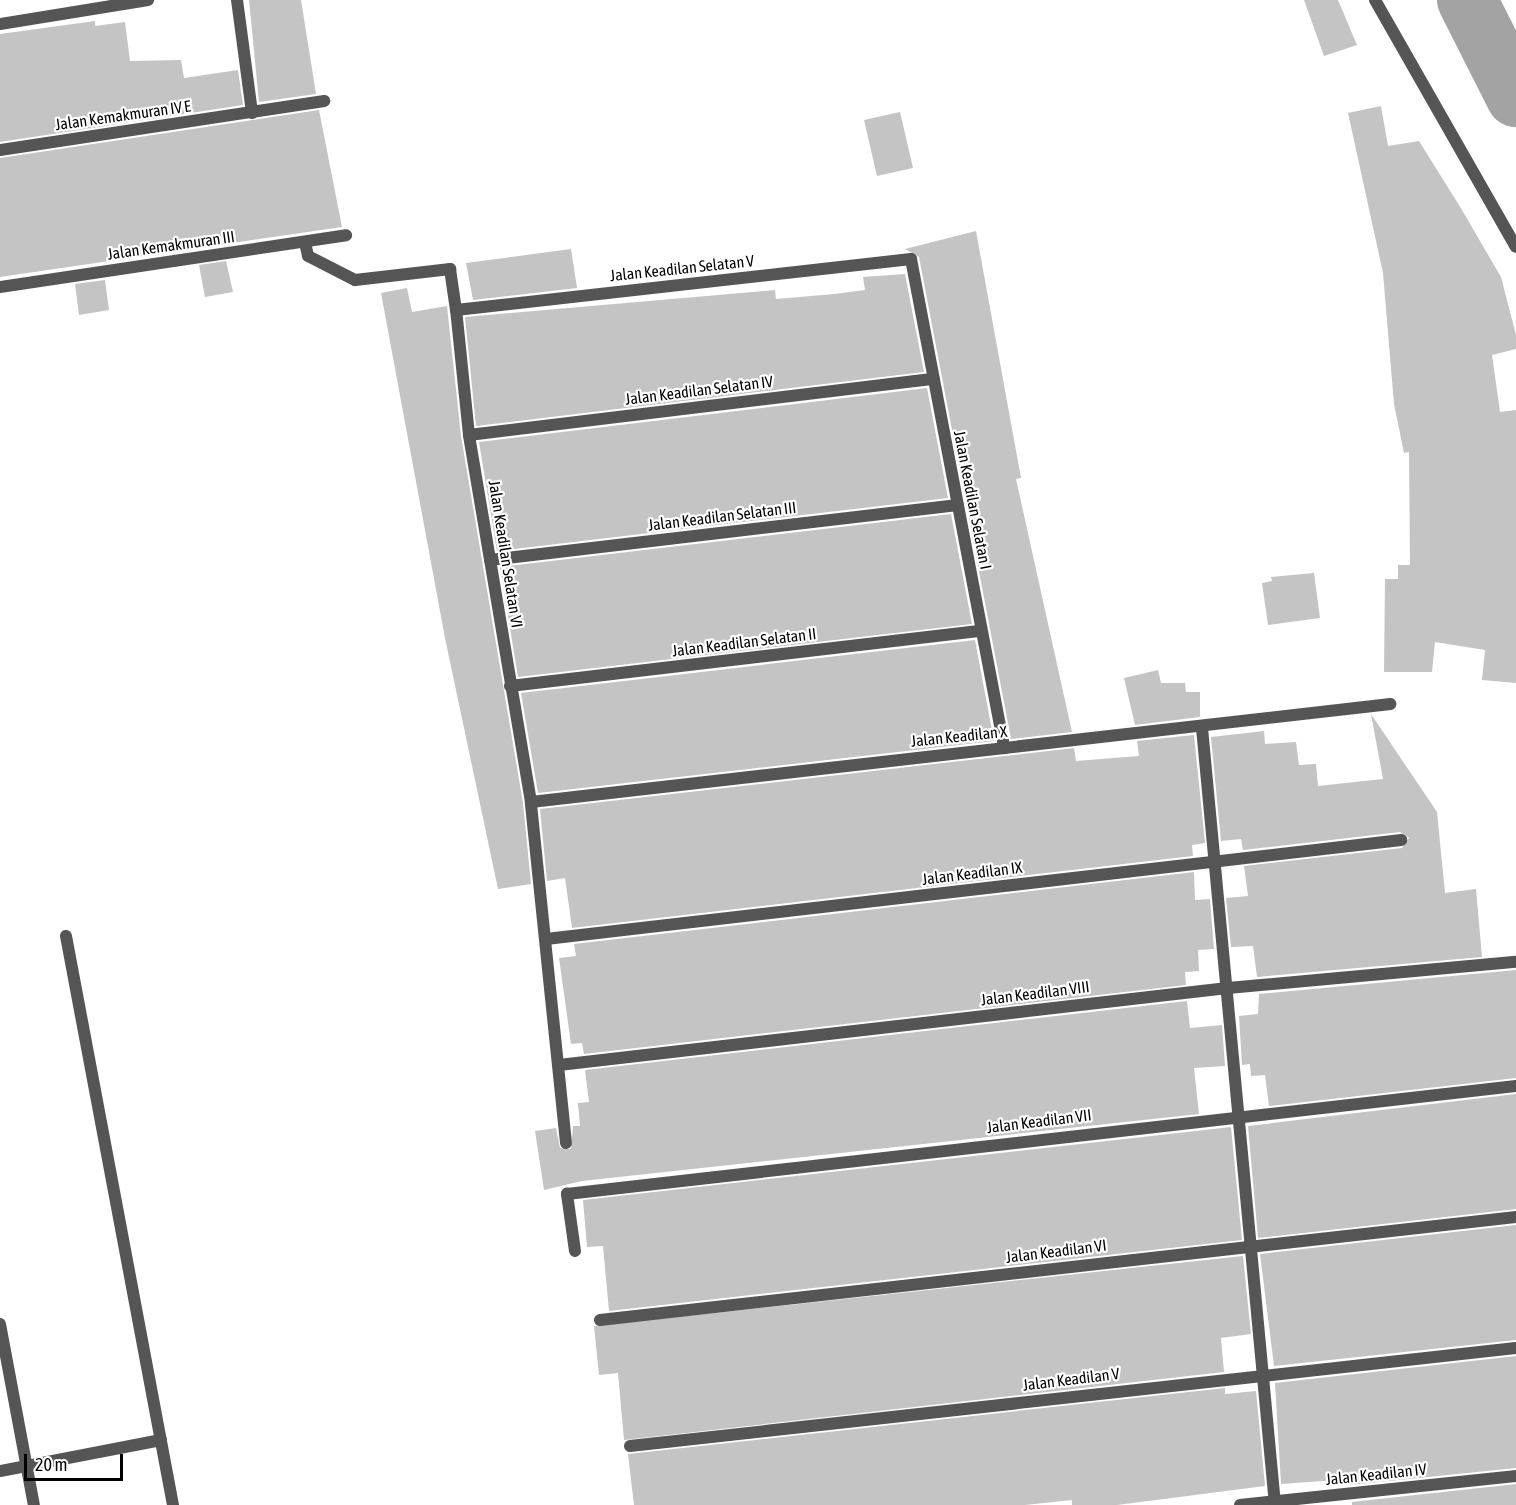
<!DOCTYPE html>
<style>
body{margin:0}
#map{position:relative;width:1516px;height:1505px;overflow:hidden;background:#fff;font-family:"Asap Condensed",sans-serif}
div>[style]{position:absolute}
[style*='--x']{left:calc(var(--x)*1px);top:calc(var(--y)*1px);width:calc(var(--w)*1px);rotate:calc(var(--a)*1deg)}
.river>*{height:60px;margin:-30px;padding:0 30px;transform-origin:30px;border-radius:30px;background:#a3a3a3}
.building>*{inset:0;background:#c4c4c4}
.lane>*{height:12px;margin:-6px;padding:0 6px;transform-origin:6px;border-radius:6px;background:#555}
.street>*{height:12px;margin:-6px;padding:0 6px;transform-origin:6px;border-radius:6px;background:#555}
span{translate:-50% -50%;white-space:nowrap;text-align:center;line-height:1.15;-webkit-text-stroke:4.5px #fff;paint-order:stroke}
.street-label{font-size:16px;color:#000}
.scale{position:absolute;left:24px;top:1454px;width:99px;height:27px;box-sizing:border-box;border:3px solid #000;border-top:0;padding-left:8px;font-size:18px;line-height:21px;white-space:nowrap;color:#000;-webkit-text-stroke:4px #fff;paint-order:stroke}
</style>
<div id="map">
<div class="river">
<div style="--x:1467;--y:0;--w:109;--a:63.2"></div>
</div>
<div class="building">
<div style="clip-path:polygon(249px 0,301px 0,316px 94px,259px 102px)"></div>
<div style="clip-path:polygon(1304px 0,1338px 0,1357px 45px,1324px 56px)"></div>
<div style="clip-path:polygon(95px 21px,95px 26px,125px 22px,130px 61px,181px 60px,184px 78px,238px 70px,243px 105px,0 142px,0 34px)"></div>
<div style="clip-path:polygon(1381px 106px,1388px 146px,1419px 141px,1462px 210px,1501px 277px,1516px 335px,1516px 349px,1492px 355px,1500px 412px,1516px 410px,1516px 683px,1482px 680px,1485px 650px,1435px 642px,1432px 672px,1384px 672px,1385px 579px,1398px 579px,1398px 565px,1410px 565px,1409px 452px,1404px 453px,1394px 404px,1383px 273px,1348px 113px)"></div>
<div style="clip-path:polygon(319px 110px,342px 227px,0 277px,0 158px)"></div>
<div style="clip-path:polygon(900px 112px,913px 168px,877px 176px,864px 120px)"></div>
<div style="clip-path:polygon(976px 231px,1021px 478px,1016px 479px,1072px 732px,1011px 739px,919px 257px,905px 249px)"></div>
<div style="clip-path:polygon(571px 249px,577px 288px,473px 300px,466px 263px)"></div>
<div style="clip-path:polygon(226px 261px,233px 292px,205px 297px,199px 265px)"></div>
<div style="clip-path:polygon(905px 274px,924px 372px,476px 426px,465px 317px,775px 290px,776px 299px,834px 294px,865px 290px,863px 277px)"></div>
<div style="clip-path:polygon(105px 280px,109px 310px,79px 315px,75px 284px)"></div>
<div style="clip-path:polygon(407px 288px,412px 312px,447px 306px,461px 436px,523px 803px,531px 884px,498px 889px,445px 638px,381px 293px)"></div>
<div style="clip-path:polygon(927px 388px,948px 498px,497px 551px,479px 442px)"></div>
<div style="clip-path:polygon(951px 514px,972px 624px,518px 677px,500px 567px)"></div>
<div style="clip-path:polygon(1314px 573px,1320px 618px,1268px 625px,1262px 583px,1272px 581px,1271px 577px)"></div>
<div style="clip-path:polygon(975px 640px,994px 741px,538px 793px,521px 693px)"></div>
<div style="clip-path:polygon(1158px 670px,1161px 683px,1185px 683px,1186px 692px,1200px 692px,1200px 717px,1135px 725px,1124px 678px)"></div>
<div style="clip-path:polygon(1371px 714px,1437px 812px,1445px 893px,1476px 889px,1482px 957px,1257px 977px,1253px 946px,1231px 947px,1226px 898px,1248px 896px,1244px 866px,1402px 848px,1409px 838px,1400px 832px,1243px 850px,1241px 839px,1221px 841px,1211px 737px,1264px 731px,1265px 744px,1296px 742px,1299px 765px,1316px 764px,1318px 786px,1383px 779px)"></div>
<div style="clip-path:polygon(1194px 735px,1205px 843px,1192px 845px,1193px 856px,572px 928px,565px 878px,547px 881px,540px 809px,1074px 748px,1076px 761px,1139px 756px,1137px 741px)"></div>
<div style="clip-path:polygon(1194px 872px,1195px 900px,1210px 899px,1214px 949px,1198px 950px,1199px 971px,1185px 972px,1186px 985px,584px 1054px,582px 1043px,571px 1044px,559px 958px,576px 956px,574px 944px)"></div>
<div style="clip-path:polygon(1516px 970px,1516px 1078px,1269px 1106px,1265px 1075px,1251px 1076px,1250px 1064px,1242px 1065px,1239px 1016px,1258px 1014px,1259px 994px)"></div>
<div style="clip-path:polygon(1187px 1001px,1190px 1028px,1222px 1025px,1225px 1066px,1194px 1068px,1199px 1114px,582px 1181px,544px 1190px,535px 1131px,556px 1128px,560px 1148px,571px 1149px,573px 1126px,580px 1126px,578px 1103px,589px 1102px,585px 1070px)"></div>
<div style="clip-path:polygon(1516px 1094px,1516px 1209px,1258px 1238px,1248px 1126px)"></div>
<div style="clip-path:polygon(1231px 1127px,1242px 1240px,609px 1311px,603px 1246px,587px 1247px,583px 1200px)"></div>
<div style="clip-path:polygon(1516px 1225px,1516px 1340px,1274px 1366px,1260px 1254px)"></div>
<div style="clip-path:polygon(1243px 1256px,1251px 1334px,1221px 1338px,1224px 1372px,624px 1440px,618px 1373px,599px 1375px,594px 1326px)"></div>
<div style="clip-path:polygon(1516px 1356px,1516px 1468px,1350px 1485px,1337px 1480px,1281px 1484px,1275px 1383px)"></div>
<div style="clip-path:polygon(1225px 1388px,1225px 1394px,1256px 1391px,1265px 1486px,1117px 1505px,1072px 1505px,1072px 1500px,1025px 1505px,634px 1505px,628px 1454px)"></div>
<div style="clip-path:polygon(1516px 1484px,1516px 1505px,1352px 1505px,1352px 1502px)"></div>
</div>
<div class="lane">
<div style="--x:305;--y:242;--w:14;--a:78"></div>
<div style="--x:308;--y:256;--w:53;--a:27.1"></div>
<div style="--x:355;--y:280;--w:96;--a:-6.6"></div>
<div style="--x:450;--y:269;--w:41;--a:81.7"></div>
</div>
<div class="street">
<div style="--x:237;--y:0;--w:114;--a:82.4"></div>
<div style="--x:1375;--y:0;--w:284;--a:60.3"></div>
<div style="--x:0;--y:24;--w:150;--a:-9.2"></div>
<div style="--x:0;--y:150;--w:328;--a:-8.6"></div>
<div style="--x:0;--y:287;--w:350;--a:-8.5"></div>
<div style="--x:469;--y:435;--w:468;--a:-6.9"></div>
<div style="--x:490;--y:560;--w:471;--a:-6.7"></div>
<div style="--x:510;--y:686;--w:474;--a:-6.7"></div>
<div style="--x:1202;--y:728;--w:780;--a:84.63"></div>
<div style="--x:531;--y:802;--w:865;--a:-6.51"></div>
<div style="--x:66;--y:936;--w:579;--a:79.35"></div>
<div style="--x:546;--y:939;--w:861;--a:-6.6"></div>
<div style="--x:559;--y:1065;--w:673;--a:-6.57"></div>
<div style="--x:1228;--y:988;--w:289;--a:-5.2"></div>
<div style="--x:566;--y:1143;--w:343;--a:-95.9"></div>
<div style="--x:531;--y:802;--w:372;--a:-99.6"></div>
<div style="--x:469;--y:435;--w:126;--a:-95.9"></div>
<div style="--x:456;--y:310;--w:458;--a:-6.4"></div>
<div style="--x:911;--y:259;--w:498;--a:79.2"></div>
<div style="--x:575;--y:1251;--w:58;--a:-98"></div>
<div style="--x:567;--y:1194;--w:955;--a:-6.49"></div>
<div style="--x:600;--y:1320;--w:922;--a:-6.42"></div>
<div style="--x:0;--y:1324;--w:184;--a:79.4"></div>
<div style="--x:630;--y:1446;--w:891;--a:-6.31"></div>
<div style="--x:0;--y:1471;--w:164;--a:-10.9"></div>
<div style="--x:1240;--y:1505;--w:278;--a:-6"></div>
</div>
<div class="street-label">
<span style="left:123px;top:115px;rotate:-8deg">Jalan Kemakmuran IV E</span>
<span style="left:171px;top:245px;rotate:-8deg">Jalan Kemakmuran III</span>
<span style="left:682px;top:268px;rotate:-6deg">Jalan Keadilan Selatan V</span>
<span style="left:699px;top:390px;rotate:-7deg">Jalan Keadilan Selatan IV</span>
<span style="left:973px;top:500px;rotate:79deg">Jalan Keadilan Selatan I</span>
<span style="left:722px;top:516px;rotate:-7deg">Jalan Keadilan Selatan III</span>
<span style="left:506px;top:554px;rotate:81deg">Jalan Keadilan Selatan VI</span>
<span style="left:744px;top:642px;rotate:-7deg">Jalan Keadilan Selatan II</span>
<span style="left:959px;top:736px;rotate:-6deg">Jalan Keadilan X</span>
<span style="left:972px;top:873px;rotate:-7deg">Jalan Keadilan IX</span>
<span style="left:1035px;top:993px;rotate:-7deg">Jalan Keadilan VIII</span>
<span style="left:1039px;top:1121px;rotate:-7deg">Jalan Keadilan VII</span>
<span style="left:1056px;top:1251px;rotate:-7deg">Jalan Keadilan VI</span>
<span style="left:1071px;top:1379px;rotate:-7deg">Jalan Keadilan V</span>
<span style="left:1376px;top:1474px;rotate:-6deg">Jalan Keadilan IV</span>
</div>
<div class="scale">20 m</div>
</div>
